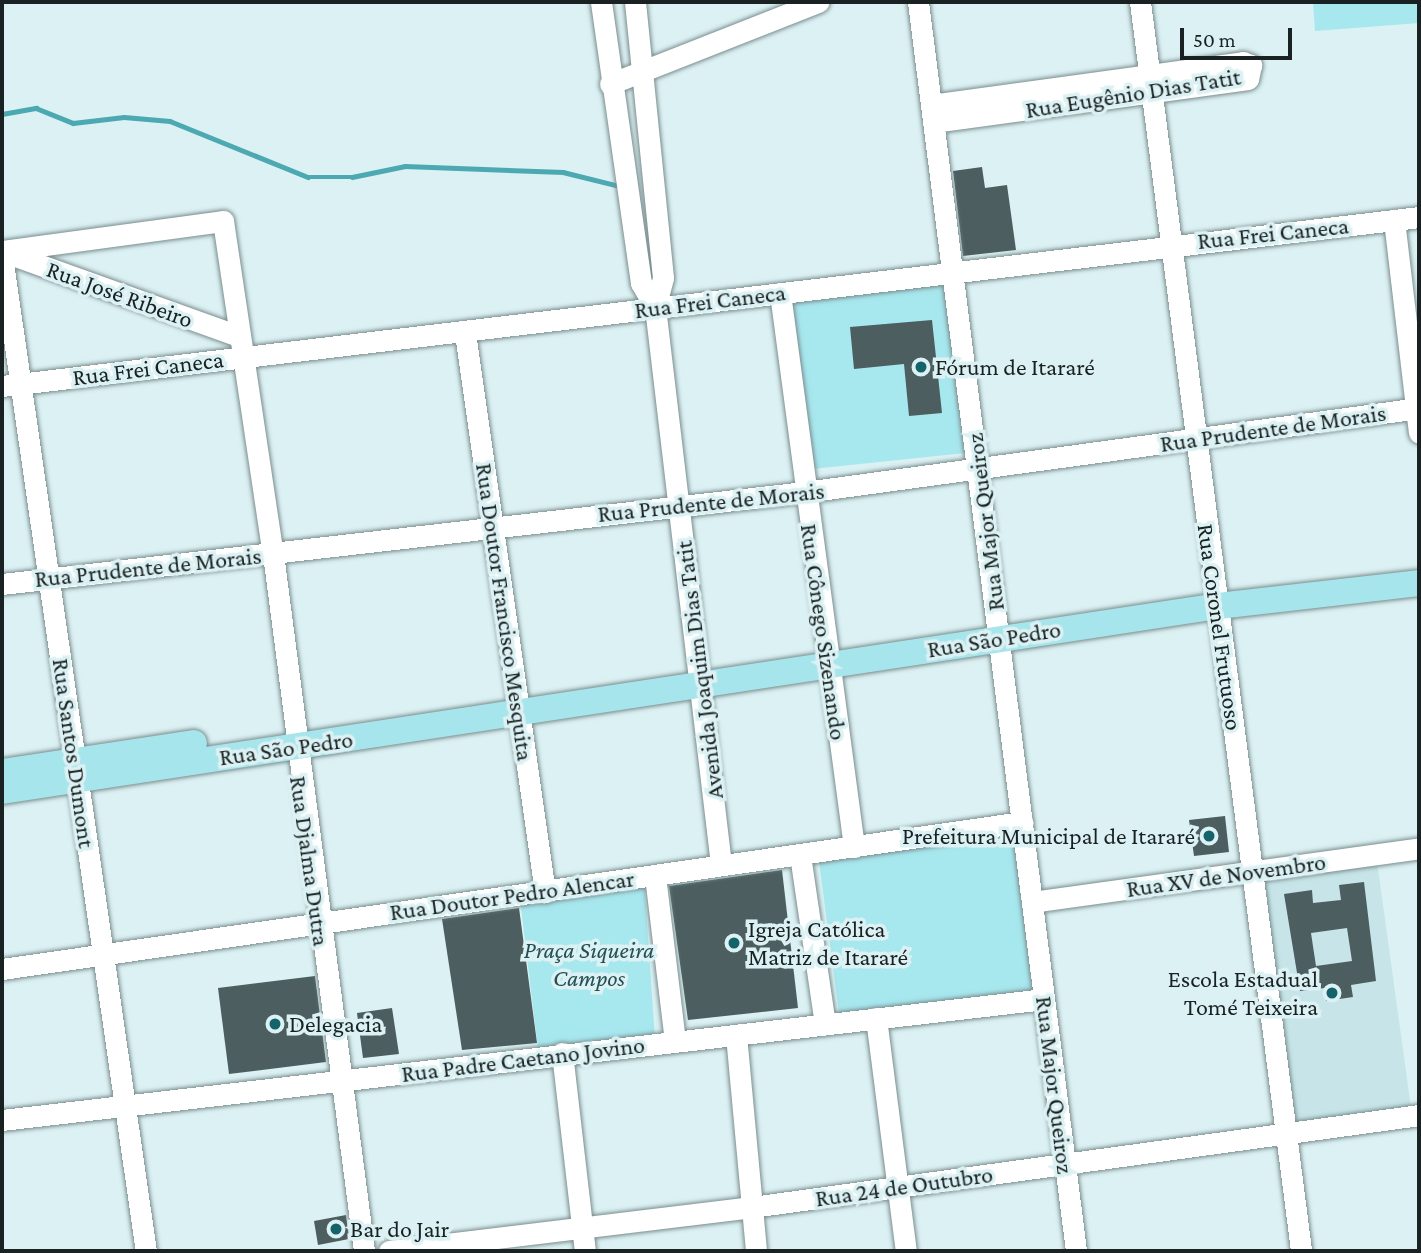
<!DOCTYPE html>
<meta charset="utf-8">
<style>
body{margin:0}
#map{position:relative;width:1421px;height:1253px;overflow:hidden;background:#dcf1f3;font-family:"Crimson Pro",serif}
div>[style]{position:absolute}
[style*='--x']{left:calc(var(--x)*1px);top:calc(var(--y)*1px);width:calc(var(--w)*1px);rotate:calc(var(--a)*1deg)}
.built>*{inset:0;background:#c7e5e8}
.green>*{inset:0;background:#a7e7ee}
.stream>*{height:4.5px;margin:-2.25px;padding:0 2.25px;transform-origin:2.25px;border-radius:2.25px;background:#4ca9b2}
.building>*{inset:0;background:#4c5e5f}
.roads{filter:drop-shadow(0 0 2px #7a8d8f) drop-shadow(0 0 2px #7a8d8f)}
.minor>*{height:21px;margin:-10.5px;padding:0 10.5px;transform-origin:10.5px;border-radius:10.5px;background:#fff}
.major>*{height:26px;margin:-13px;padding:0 13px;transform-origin:13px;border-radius:13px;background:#a7e5ec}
.dots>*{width:19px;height:19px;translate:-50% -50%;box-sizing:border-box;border:4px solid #dcf1f3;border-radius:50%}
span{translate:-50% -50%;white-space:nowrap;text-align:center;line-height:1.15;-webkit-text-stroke:7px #dcf1f3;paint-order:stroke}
.street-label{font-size:24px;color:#1a2122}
.poi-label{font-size:24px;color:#1a2122}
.left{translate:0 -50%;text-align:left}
.right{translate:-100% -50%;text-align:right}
.park-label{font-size:24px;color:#254f53;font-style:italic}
.frame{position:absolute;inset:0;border:4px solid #1a2122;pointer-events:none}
.scale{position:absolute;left:1180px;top:28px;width:112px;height:32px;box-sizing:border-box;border:4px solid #1a2122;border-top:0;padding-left:9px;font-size:21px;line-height:24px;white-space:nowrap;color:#1a2122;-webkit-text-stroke:5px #dcf1f3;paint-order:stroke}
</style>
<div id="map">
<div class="built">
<div style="clip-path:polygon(1376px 854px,1412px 1115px,1286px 1134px,1252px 871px)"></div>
</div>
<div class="green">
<div style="clip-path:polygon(1313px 2px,1419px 2px,1419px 23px,1315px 31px)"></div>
<div style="clip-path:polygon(944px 284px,965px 453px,812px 469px,791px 299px)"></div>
<div style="clip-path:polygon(1014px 832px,1036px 992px,839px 1013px,819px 861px)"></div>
<div style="clip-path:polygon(644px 880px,655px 1039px,538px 1049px,520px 899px)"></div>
</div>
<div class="stream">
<div style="--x:2;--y:114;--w:35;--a:-10"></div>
<div style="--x:36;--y:108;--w:40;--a:22"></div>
<div style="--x:73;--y:123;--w:51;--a:-6.7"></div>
<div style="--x:124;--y:117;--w:46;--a:5"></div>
<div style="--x:170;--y:121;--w:149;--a:22.1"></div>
<div style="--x:308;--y:177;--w:44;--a:0"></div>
<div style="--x:352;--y:177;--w:54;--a:-11.7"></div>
<div style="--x:405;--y:166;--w:158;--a:2.2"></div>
<div style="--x:563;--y:172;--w:54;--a:14"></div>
</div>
<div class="building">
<div style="clip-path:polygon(982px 167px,985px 188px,1007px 185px,1016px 250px,963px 256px,953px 171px)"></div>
<div style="clip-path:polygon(932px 320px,942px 413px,909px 416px,904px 364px,854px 369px,850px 327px)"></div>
<div style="clip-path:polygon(1225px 816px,1229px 852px,1194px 856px,1189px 820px)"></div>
<div style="clip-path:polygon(782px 870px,798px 1008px,688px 1020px,669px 886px)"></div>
<div style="clip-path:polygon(evenodd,1364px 882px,1376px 981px,1351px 985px,1353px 997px,1326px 1001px,1325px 988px,1300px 991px,1284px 894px,1312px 890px,1313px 903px,1341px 900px,1339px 885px,1364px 882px,1347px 928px,1352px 961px,1316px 966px,1311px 933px,1347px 928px)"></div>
<div style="clip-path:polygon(519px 908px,537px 1043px,462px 1050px,442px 919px)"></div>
<div style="clip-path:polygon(315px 976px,326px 1062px,229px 1074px,218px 988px)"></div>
<div style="clip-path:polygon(392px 1008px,399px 1054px,363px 1058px,357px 1013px)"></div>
<div style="clip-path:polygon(346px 1215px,349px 1239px,318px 1245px,314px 1221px)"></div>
</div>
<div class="roads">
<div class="minor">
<div style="--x:601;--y:2;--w:284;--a:81.9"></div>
<div style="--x:641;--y:283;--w:28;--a:60"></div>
<div style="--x:635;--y:2;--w:277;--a:84.2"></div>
<div style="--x:663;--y:278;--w:30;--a:105"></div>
<div style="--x:655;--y:307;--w:562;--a:83.25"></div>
<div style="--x:918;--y:2;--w:1259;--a:82.79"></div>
<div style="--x:1140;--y:2;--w:1259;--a:82.65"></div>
<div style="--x:610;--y:84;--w:224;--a:-21.5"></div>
<div style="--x:931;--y:105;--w:315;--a:-7.8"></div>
<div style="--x:1243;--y:62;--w:9;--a:21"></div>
<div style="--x:1251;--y:65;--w:14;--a:102"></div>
<div style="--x:1248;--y:79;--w:318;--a:172.2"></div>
<div style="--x:1394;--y:220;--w:214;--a:83.3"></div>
<div style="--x:2;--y:251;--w:223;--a:-7.7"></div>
<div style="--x:223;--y:221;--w:337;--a:81.5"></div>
<div style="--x:273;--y:554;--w:703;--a:82.56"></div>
<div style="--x:4;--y:252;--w:250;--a:19.7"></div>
<div style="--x:2;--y:256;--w:1005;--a:81.77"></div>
<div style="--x:780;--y:293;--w:559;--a:82.39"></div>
<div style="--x:465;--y:333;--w:565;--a:81.86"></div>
<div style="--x:2;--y:386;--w:1427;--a:-6.8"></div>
<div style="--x:2;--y:584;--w:808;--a:-6.54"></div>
<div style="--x:805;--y:492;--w:620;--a:-7.79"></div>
<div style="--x:800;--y:855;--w:171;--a:81.6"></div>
<div style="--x:655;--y:876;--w:166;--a:83.1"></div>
<div style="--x:1032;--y:902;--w:391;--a:-7.9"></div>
<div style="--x:2;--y:969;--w:1031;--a:-8.2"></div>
<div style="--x:876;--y:1018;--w:235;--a:82.7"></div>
<div style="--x:736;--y:1035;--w:217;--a:84.7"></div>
<div style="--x:562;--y:1053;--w:199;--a:83.4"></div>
<div style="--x:2;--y:1120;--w:1049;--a:-6.62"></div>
<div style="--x:389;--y:1251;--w:366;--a:-6.9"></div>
<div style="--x:752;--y:1207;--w:673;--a:-7.85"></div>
</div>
<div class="major">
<div style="--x:2;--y:772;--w:194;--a:-8.6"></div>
<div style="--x:2;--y:791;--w:1230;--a:-8.65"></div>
<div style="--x:1218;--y:606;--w:202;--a:-6.5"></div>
</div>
</div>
<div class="dots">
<div style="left:921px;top:367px;background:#14636a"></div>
<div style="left:1209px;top:836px;background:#14636a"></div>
<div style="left:734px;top:943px;background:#14636a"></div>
<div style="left:1332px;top:993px;background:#14636a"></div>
<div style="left:275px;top:1024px;background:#14636a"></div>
<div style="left:336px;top:1229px;background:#14636a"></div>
</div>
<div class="street-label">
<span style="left:1133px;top:93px;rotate:-9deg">Rua Eugênio Dias Tatit</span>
<span style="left:1273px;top:233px;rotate:-6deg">Rua Frei Caneca</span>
<span style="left:120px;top:294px;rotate:20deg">Rua José Ribeiro</span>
<span style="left:710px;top:301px;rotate:-7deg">Rua Frei Caneca</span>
<span style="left:148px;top:368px;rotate:-7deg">Rua Frei Caneca</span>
<span style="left:1273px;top:428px;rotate:-8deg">Rua Prudente de Morais</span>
<span style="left:711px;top:502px;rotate:-6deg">Rua Prudente de Morais</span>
<span style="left:985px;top:522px;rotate:-97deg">Rua Major Queiroz</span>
<span style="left:148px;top:567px;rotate:-6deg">Rua Prudente de Morais</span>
<span style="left:505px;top:612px;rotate:82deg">Rua Doutor Francisco Mesquita</span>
<span style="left:1220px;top:627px;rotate:82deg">Rua Coronel Frutuoso</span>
<span style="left:824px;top:632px;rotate:82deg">Rua Cônego Sizenando</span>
<span style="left:994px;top:639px;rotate:-9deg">Rua São Pedro</span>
<span style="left:699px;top:670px;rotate:-97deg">Avenida Joaquim Dias Tatit</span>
<span style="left:286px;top:748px;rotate:-8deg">Rua São Pedro</span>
<span style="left:74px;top:753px;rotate:82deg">Rua Santos Dumont</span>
<span style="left:310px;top:861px;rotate:82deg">Rua Djalma Dutra</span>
<span style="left:1226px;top:875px;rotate:-8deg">Rua XV de Novembro</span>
<span style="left:512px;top:895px;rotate:-8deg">Rua Doutor Pedro Alencar</span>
<span style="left:523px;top:1059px;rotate:-7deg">Rua Padre Caetano Jovino</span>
<span style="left:1055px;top:1085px;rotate:83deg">Rua Major Queiroz</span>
<span style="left:904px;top:1186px;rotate:-8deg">Rua 24 de Outubro</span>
</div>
<div class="poi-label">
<span class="left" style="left:935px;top:367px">Fórum de Itararé</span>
<span class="right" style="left:1195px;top:836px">Prefeitura Municipal de Itararé</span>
<span class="left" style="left:748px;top:943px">Igreja Católica<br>Matriz de Itararé</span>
<span class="right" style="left:1318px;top:993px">Escola Estadual<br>Tomé Teixeira</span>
<span class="left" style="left:289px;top:1024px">Delegacia</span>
<span class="left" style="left:350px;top:1229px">Bar do Jair</span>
</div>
<div class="park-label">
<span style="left:589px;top:964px">Praça Siqueira<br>Campos</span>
</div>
<div class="frame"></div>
<div class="scale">50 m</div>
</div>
